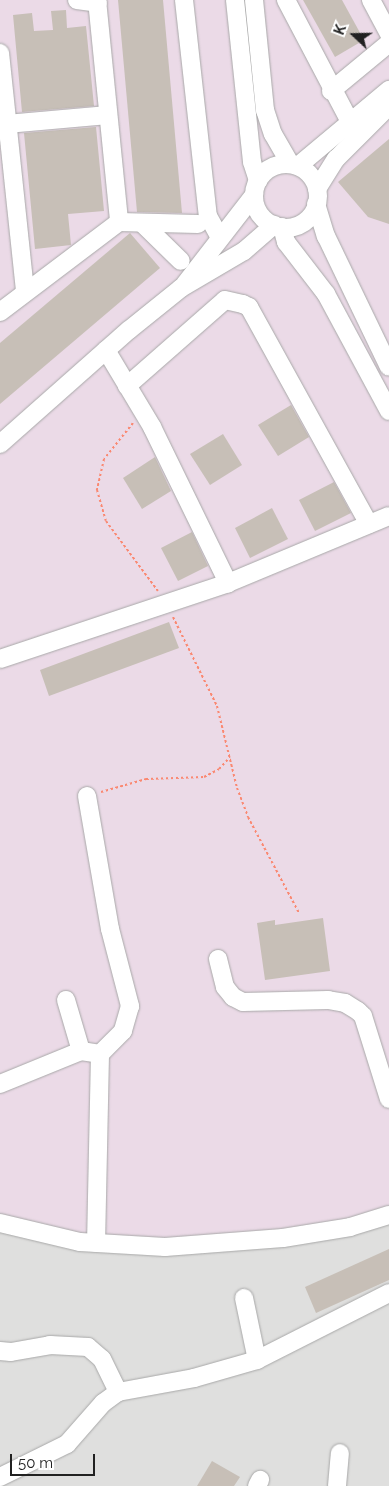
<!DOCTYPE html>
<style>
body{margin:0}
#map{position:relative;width:389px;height:1486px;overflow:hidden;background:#f2efe8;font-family:Raleway,sans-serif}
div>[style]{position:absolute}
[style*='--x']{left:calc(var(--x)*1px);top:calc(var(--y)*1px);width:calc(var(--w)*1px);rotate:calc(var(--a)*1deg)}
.residential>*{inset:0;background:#dfdfde}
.industrial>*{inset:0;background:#ebdae7}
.building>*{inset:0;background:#c7bfb7}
.path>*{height:2px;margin-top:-1px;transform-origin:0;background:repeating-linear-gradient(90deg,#fa8871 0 2.5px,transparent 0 5px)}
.roads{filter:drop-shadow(0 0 1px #a8a8a8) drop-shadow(0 0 1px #a8a8a8)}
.minor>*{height:18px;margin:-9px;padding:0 9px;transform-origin:9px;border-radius:9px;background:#fff}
.minor>.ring{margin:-9px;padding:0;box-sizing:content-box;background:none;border:18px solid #fff;border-radius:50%}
span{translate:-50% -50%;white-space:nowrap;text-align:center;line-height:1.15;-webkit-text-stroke:4.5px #fff;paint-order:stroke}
.north{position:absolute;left:329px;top:10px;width:50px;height:50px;-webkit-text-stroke:4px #fff;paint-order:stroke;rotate:291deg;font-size:14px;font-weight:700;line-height:20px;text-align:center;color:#212121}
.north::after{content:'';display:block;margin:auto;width:18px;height:22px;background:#212121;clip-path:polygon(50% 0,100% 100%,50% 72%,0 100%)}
.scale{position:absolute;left:10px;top:1454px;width:85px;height:22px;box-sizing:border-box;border:2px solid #212121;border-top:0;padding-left:6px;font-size:15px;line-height:18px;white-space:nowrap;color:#212121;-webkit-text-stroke:4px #fff;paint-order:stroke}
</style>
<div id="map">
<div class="residential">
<div style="clip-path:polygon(389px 1215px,389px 1486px,0 1486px,0 1223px)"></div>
</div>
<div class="industrial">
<div style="clip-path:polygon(0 0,389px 0,389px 1215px,368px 1222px,145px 1248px,0 1223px)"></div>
</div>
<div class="building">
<div style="clip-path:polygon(118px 0,163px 0,182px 213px,137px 212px)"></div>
<div style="clip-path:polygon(303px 0,342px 0,364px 40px,335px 57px)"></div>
<div style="clip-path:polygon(66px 10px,67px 28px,86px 26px,94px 106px,22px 112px,13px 15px,32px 13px,34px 31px,53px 30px,51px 11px)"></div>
<div style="clip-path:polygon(96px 127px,104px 211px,68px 214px,71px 245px,35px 249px,24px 133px)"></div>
<div style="clip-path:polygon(389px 139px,389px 224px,368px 217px,338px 182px)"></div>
<div style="clip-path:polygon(130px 233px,160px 268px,0 404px,0 343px)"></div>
<div style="clip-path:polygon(291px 405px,309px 437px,278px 456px,258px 425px)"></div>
<div style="clip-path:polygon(223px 434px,242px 465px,210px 485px,190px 454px)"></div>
<div style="clip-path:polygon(155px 457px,171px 491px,142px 509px,123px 478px)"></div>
<div style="clip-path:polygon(334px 482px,351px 513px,315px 531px,299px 500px)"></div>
<div style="clip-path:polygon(272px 508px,288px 539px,250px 558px,235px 528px)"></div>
<div style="clip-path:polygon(192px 532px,208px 566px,178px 581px,161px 548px)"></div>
<div style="clip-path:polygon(169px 622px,179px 648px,49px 696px,40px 670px)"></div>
<div style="clip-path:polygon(323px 918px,330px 971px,265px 980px,257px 923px,275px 920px,275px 925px)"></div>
<div style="clip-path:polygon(389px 1249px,389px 1280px,316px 1313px,305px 1287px)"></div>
<div style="clip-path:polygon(212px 1461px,240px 1477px,234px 1486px,197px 1486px)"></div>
</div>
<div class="path">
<div style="--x:133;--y:423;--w:46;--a:128.9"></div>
<div style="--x:104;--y:459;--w:32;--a:103"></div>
<div style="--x:97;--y:490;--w:32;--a:74"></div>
<div style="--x:106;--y:521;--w:87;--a:53.4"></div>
<div style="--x:173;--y:617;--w:99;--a:63.7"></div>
<div style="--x:217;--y:706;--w:84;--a:76.3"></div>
<div style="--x:237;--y:788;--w:31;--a:69"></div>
<div style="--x:248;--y:817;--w:109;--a:62"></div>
<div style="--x:101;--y:792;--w:47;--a:-16.1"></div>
<div style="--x:146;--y:779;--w:58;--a:-2"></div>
<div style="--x:204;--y:777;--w:17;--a:-28"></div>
<div style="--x:219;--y:769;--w:16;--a:-47"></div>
</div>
<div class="roads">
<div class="minor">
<div style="--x:77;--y:0;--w:21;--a:8"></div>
<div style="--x:97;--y:0;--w:223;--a:84.3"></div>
<div style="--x:184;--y:0;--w:217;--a:83.7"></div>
<div style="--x:208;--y:216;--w:25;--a:61"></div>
<div style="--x:235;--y:0;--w:163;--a:84"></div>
<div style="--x:252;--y:162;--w:20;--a:72"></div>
<div style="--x:254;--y:0;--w:111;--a:84.3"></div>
<div style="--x:265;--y:110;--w:25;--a:72"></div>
<div style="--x:273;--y:134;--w:34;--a:60"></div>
<div style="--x:286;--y:0;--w:138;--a:62.3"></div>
<div style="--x:371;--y:0;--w:38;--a:62"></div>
<div style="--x:0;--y:53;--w:240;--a:84"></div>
<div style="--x:331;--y:91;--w:75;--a:-39.6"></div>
<div style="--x:7;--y:124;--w:101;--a:-5.1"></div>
<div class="ring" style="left:254px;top:164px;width:46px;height:46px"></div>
<div style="--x:298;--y:166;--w:119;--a:-39.9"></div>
<div style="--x:317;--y:189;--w:36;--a:-58"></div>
<div style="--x:336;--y:159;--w:75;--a:-45"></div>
<div style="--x:316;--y:204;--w:34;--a:73"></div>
<div style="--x:326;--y:236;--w:145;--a:64.3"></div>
<div style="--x:142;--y:223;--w:54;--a:44.3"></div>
<div style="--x:282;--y:227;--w:16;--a:75"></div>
<div style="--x:286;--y:242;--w:66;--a:52.4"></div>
<div style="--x:326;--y:294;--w:133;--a:61.7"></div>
<div style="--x:185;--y:284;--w:113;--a:-52.2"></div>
<div style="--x:0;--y:312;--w:149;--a:-37.1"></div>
<div style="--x:119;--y:222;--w:79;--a:1.5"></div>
<div style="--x:106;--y:350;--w:90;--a:59.1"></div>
<div style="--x:152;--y:427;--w:174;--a:64"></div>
<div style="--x:127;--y:386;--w:130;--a:-41.3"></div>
<div style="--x:225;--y:300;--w:18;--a:13"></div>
<div style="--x:243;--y:304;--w:7;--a:27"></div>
<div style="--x:249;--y:307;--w:248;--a:61.1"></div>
<div style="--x:0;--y:444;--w:172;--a:-41.5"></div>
<div style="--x:129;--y:330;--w:67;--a:-38.9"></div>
<div style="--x:181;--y:288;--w:73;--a:-30.4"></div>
<div style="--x:244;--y:251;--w:40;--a:-41"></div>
<div style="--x:0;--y:659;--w:240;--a:-18.4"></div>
<div style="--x:228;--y:583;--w:174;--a:-22.6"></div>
<div style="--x:87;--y:796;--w:135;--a:80.2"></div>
<div style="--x:110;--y:929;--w:80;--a:75.4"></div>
<div style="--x:130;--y:1006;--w:26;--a:106"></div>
<div style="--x:123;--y:1031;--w:33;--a:135"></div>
<div style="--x:100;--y:1054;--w:189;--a:91.2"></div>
<div style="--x:218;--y:959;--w:29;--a:76"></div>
<div style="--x:225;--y:987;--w:13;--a:51"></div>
<div style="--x:233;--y:997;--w:11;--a:27"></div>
<div style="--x:243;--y:1002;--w:85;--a:-1.3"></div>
<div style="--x:328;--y:1000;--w:17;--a:10"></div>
<div style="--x:345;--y:1003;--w:15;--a:32"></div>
<div style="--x:358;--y:1011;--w:7;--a:45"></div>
<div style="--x:363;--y:1016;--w:87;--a:72.6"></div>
<div style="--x:66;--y:1000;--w:53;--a:73.6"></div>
<div style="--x:0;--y:1084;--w:87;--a:-22.2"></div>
<div style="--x:81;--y:1051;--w:19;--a:9"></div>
<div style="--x:0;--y:1223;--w:82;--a:13.4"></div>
<div style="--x:80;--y:1242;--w:85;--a:3.4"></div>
<div style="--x:165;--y:1247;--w:118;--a:-4.4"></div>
<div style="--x:283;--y:1238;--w:68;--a:-9.3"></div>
<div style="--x:350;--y:1227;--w:41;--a:-17.1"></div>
<div style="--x:244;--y:1298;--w:63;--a:78.2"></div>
<div style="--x:0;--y:1351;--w:11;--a:5"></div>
<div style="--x:11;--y:1352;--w:40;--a:-10"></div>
<div style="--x:50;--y:1345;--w:38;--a:3"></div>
<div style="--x:88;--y:1347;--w:18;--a:41"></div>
<div style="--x:102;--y:1359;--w:37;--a:64"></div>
<div style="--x:0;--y:1477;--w:75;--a:-26.2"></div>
<div style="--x:67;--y:1444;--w:55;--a:-48.7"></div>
<div style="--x:103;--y:1403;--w:19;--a:-36"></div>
<div style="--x:118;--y:1392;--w:77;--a:-10.4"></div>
<div style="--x:194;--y:1378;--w:66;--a:-15.9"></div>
<div style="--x:257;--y:1360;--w:148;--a:-26.9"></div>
<div style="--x:257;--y:1486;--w:7;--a:-63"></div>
<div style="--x:337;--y:1486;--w:33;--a:-85"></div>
</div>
</div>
<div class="north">K</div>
<div class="scale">50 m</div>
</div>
